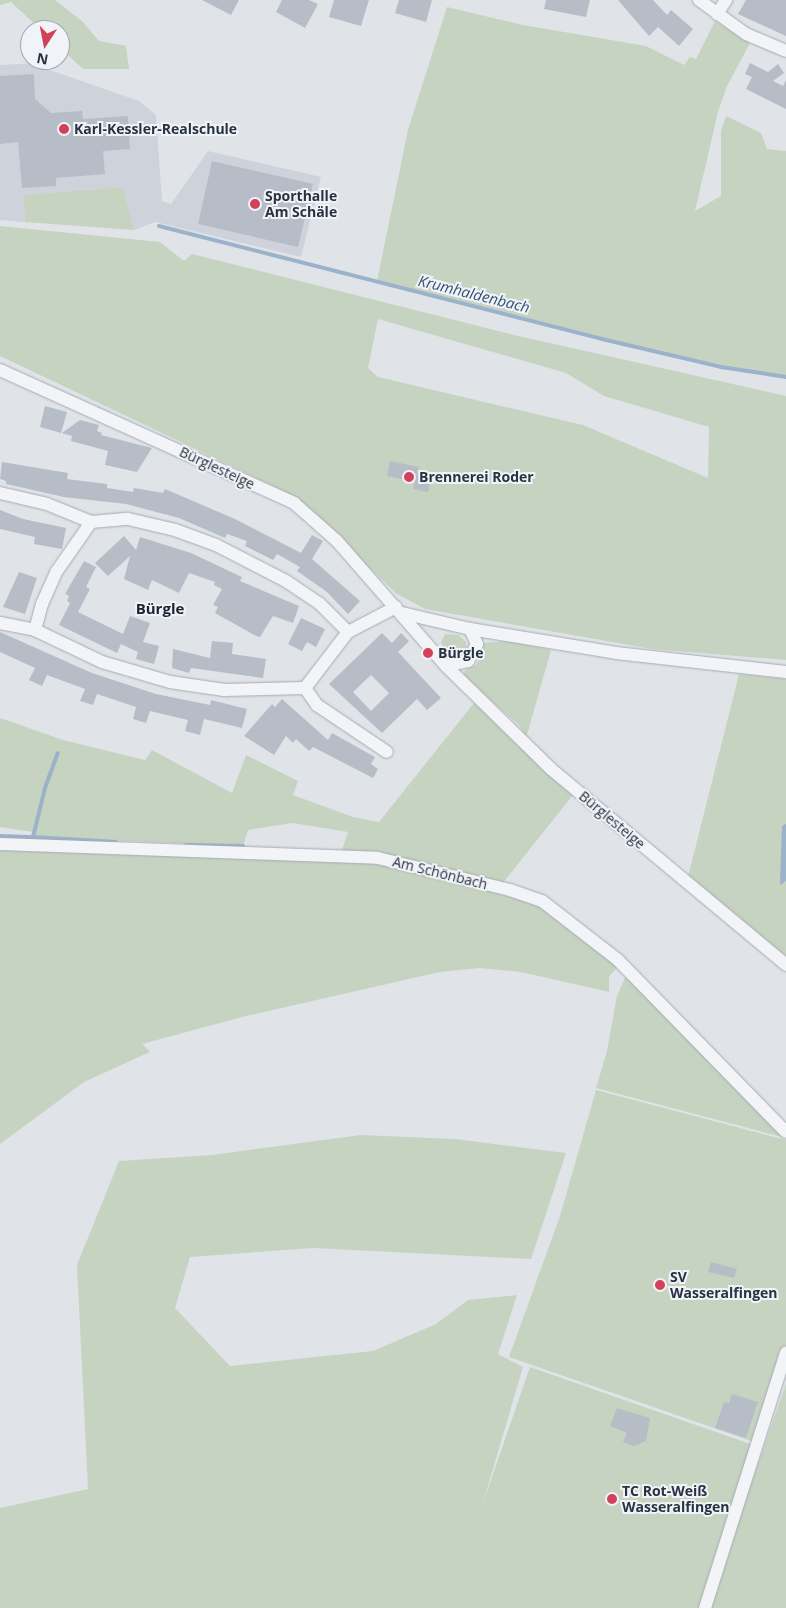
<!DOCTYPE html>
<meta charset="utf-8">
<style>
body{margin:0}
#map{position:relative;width:786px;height:1608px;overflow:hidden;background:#e0e4e9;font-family:"Open Sans",sans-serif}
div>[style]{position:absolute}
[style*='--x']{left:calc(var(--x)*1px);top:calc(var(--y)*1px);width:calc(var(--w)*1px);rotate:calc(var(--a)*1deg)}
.built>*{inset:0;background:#ced3db}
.green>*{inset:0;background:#c6d3c1}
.water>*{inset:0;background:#9ab2ca}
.stream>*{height:4px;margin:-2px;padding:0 2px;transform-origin:2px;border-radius:2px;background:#9ab2ca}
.building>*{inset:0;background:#b7bdc6}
.roads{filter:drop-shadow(0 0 1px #a5abb3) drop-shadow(0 0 1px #a5abb3)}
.street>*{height:12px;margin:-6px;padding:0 6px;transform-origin:6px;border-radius:6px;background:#f3f4f7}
.dots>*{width:14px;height:14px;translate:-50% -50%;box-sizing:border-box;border:2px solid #f0f3f7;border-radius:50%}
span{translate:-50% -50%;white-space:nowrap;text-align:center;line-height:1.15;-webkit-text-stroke:4px #f0f3f7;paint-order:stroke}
.poi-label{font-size:14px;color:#283241;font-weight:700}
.left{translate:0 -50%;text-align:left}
.street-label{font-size:14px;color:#283241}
.water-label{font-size:15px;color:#315176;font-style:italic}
.neighbourhood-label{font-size:15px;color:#1a2332;font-weight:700}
.north{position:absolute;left:20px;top:20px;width:50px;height:50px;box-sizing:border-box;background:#f0f3f7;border:1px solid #a0a6ae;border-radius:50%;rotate:191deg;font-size:14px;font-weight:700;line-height:20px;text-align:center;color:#283241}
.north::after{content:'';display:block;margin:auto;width:18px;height:22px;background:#d1425a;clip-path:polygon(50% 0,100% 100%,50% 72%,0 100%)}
</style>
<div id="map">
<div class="built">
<div style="clip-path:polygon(39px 63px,47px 69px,139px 101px,156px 115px,162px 201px,171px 204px,208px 151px,321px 177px,301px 257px,155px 222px,134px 230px,123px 187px,23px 195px,25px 222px,0 220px,0 65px)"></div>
</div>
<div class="green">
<div style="clip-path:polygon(0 0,55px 0,82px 21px,99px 41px,126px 46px,129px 69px,83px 69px,60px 48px,60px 30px,41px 30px,11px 2px,0 5px)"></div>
<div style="clip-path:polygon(447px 7px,523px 25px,646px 46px,684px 65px,690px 57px,696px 59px,715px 21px,750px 43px,727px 86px,718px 112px,695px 211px,721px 196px,721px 131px,726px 116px,761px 133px,767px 149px,786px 151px,786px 377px,721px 367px,377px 281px,408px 130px)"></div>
<div style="clip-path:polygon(123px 187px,134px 230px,25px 222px,23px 195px)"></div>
<div style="clip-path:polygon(evenodd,0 226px,160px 242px,184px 261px,192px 254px,514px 335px,786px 396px,786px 660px,652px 649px,425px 609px,397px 594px,292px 495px,0 356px,0 226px,378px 319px,566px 373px,604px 396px,709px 427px,708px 478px,583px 425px,378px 377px,368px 368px,378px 319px)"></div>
<div style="clip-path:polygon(445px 634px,459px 635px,466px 642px,467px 650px,462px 655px,454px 657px,445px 652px,441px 642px)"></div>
<div style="clip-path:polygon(511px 641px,551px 650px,526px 739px,520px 726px,463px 676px,465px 670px,476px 665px,483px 653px,482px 643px)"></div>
<div style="clip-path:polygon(739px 674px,786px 679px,786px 960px,688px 877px)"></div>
<div style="clip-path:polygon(474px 703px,573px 795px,502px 884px,341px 853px,348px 832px,293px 823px,248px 830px,243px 846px,36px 837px,33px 832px,0 827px,0 718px,63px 740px,145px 760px,152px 750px,232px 793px,246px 755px,298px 781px,293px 795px,353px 817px,379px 822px)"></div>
<div style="clip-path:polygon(0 850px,367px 863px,398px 868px,530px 902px,562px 919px,617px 967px,609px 977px,609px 992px,521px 972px,479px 968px,440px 972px,246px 1016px,142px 1044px,150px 1052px,84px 1082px,0 1144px)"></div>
<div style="clip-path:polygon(627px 973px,786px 1138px,596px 1088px,607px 1051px,617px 996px)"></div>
<div style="clip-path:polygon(596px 1090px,786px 1140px,786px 1353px,757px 1443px,509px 1357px,560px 1216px)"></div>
<div style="clip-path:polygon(361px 1135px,455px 1139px,566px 1153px,531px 1259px,313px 1248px,190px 1257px,175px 1308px,230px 1366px,373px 1351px,436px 1324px,468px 1300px,517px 1295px,498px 1354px,523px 1367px,483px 1503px,530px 1367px,756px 1446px,712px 1595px,786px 1384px,786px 1608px,0 1608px,0 1508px,88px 1489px,77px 1265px,119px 1161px,212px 1155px)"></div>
</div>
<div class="water">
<div style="clip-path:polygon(786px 824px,786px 881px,780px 885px,782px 826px)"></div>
</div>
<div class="stream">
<div style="--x:159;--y:226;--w:457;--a:14.3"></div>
<div style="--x:602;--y:339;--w:122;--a:13.2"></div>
<div style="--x:721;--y:367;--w:66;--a:8.7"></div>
<div style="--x:0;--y:836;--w:33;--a:2"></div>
<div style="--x:33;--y:837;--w:50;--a:-76.2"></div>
<div style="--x:45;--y:788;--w:37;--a:-70"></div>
<div style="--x:33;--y:837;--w:83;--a:3.4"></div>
<div style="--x:186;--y:845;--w:57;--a:1"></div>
</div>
<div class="building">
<div style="clip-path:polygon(202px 0,239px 0,231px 15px)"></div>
<div style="clip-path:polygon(282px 0,309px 0,318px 4px,305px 28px,276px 12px)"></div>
<div style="clip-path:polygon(334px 0,369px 0,361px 26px,329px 17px)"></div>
<div style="clip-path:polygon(399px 0,432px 0,426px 22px,395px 13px)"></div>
<div style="clip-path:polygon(546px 0,590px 0,586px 17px,544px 9px)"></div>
<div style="clip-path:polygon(618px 0,653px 0,667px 15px,671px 10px,693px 29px,679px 46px,658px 27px,649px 36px)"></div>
<div style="clip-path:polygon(746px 0,786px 0,786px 36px,738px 14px)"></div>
<div style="clip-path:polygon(750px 63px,768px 72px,778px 64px,784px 73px,773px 81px,783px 86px,786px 80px,786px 109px,746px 89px,752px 77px,745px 74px)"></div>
<div style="clip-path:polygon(34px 74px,35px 99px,51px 113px,82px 111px,83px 119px,128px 116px,130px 149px,103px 151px,105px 174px,56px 178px,56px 186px,22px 188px,18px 142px,0 144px,0 76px)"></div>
<div style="clip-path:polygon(212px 161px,313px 184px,298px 247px,198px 224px)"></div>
<div style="clip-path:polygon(45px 406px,67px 412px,61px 433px,40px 427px)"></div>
<div style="clip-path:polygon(80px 420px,99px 425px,97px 431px,102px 433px,101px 435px,152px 448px,137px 472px,105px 465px,108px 451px,71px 441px,72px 436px,62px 433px)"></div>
<div style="clip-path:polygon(390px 461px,419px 467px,417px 474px,431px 477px,428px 492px,413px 489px,415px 482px,387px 476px)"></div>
<div style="clip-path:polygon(2px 462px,68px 473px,67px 479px,107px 484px,107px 488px,133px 492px,134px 488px,163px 493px,165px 489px,235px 519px,301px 553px,312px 535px,323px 541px,312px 559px,360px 601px,348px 614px,327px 592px,297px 571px,300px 567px,277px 554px,273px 560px,245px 546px,247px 541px,227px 534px,225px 538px,179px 518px,126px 504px,64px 497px,6px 484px,6px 481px,0 479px)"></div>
<div style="clip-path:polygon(0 510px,23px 519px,66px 528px,62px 549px,34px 544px,35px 537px,0 529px)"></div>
<div style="clip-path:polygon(124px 536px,136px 550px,140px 537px,191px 553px,242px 577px,240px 581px,299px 606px,293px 623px,273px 616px,260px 637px,256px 636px,215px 613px,218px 607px,213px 605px,222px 589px,214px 585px,215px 582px,189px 573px,179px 593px,152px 580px,148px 590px,124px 579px,130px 556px,108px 576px,95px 563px)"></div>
<div style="clip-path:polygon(84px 561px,96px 567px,86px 587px,90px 589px,78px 612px,123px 634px,130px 616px,150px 623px,143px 642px,159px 646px,154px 664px,136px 659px,138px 652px,121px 644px,117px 653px,59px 625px,70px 603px,67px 601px,69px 596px,65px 594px)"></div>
<div style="clip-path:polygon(19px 572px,37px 578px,25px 614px,3px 607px)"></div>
<div style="clip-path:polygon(301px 618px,325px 629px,316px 647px,307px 642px,302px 651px,288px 644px)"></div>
<div style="clip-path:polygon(0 632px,92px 673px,156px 694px,210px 705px,211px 700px,247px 709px,242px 728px,204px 719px,200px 735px,185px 731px,188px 720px,150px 711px,146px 723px,133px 719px,136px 707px,97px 694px,93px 705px,80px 701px,85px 689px,47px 675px,42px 686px,29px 680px,35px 668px,0 652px)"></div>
<div style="clip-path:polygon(evenodd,382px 633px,392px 643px,401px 633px,409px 641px,398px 652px,441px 698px,427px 710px,417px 699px,382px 733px,329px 684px,382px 633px,371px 675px,389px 693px,371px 711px,353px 692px,371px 675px)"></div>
<div style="clip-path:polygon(212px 641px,233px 643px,232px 654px,266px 659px,263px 678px,191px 668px,189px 673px,172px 668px,173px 649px,210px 658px)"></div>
<div style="clip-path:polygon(282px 699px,328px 740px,332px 733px,375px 757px,371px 764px,378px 769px,373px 778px,313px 747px,309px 751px,296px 739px,293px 743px,286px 736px,274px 755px,244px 736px,272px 704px,275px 707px)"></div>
<div style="clip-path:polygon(711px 1262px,737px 1269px,734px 1278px,708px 1272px)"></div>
<div style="clip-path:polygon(732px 1394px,758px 1402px,746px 1438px,715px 1428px,724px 1402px,729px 1403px)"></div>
<div style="clip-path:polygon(617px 1408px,650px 1418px,646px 1441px,634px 1446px,623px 1442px,627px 1433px,610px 1426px)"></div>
</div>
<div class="roads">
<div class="street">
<div style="--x:699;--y:0;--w:58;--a:35.9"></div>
<div style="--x:746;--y:34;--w:43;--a:23"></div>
<div style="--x:717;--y:14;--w:17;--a:-57"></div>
<div style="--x:0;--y:370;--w:323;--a:24.3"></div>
<div style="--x:294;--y:503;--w:57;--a:41.5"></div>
<div style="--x:337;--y:541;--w:166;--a:48.9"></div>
<div style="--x:446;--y:666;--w:147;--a:44.4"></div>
<div style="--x:551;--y:769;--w:306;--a:39.8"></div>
<div style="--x:0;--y:493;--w:48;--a:13.2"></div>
<div style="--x:47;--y:504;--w:48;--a:22.2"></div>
<div style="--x:91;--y:522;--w:37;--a:-5"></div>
<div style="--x:128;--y:519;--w:48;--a:13.2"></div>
<div style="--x:175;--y:530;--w:44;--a:20.1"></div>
<div style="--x:216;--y:545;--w:79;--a:27.2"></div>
<div style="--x:286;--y:581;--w:40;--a:34"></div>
<div style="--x:319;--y:603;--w:41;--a:45"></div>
<div style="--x:402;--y:613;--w:70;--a:13.2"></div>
<div style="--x:470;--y:629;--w:148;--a:9.3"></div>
<div style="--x:616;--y:653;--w:171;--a:6.4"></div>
<div style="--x:0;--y:623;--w:36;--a:11"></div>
<div style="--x:35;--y:630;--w:74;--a:25.5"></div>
<div style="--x:102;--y:662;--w:71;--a:16.4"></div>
<div style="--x:170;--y:682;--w:55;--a:8.4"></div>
<div style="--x:224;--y:690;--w:81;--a:-1.4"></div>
<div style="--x:35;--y:630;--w:27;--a:-75"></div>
<div style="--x:42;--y:604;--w:36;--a:-66"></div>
<div style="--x:57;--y:571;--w:60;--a:-55.2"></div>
<div style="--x:446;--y:666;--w:23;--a:-13"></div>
<div style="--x:468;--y:661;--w:19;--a:-62"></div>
<div style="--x:477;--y:644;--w:17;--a:-115"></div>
<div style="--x:305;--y:688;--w:71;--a:-52.5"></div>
<div style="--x:348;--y:632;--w:54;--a:-27.5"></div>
<div style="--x:305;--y:688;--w:21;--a:55"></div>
<div style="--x:317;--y:705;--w:84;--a:33.9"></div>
<div style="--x:0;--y:844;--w:378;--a:2.1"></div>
<div style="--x:378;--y:858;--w:136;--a:13.6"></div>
<div style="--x:510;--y:890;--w:34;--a:19"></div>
<div style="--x:542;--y:901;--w:96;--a:37.8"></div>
<div style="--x:618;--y:960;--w:240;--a:45.7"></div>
<div style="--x:705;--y:1608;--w:268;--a:-72.4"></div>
</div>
</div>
<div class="dots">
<div style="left:64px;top:129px;background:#d1425a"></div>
<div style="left:255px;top:204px;background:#d1425a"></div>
<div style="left:409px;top:477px;background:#d1425a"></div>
<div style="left:428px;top:653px;background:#d1425a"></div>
<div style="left:660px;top:1285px;background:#d1425a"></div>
<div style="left:612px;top:1499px;background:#d1425a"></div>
</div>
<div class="poi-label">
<span class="left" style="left:74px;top:129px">Karl-Kessler-Realschule</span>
<span class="left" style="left:265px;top:204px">Sporthalle<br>Am Schäle</span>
<span class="left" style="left:419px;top:477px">Brennerei Roder</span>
<span class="left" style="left:438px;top:653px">Bürgle</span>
<span class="left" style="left:670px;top:1285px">SV<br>Wasseralfingen</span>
<span class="left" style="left:622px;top:1499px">TC Rot-Weiß<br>Wasseralfingen</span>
</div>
<div class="street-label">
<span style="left:217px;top:468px;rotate:25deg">Bürglesteige</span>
<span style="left:612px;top:820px;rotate:40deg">Bürglesteige</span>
<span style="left:440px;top:873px;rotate:14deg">Am Schönbach</span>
</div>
<div class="water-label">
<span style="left:474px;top:294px;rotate:14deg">Krumhaldenbach</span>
</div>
<div class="neighbourhood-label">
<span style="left:160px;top:609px">Bürgle</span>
</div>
<div class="north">N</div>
</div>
